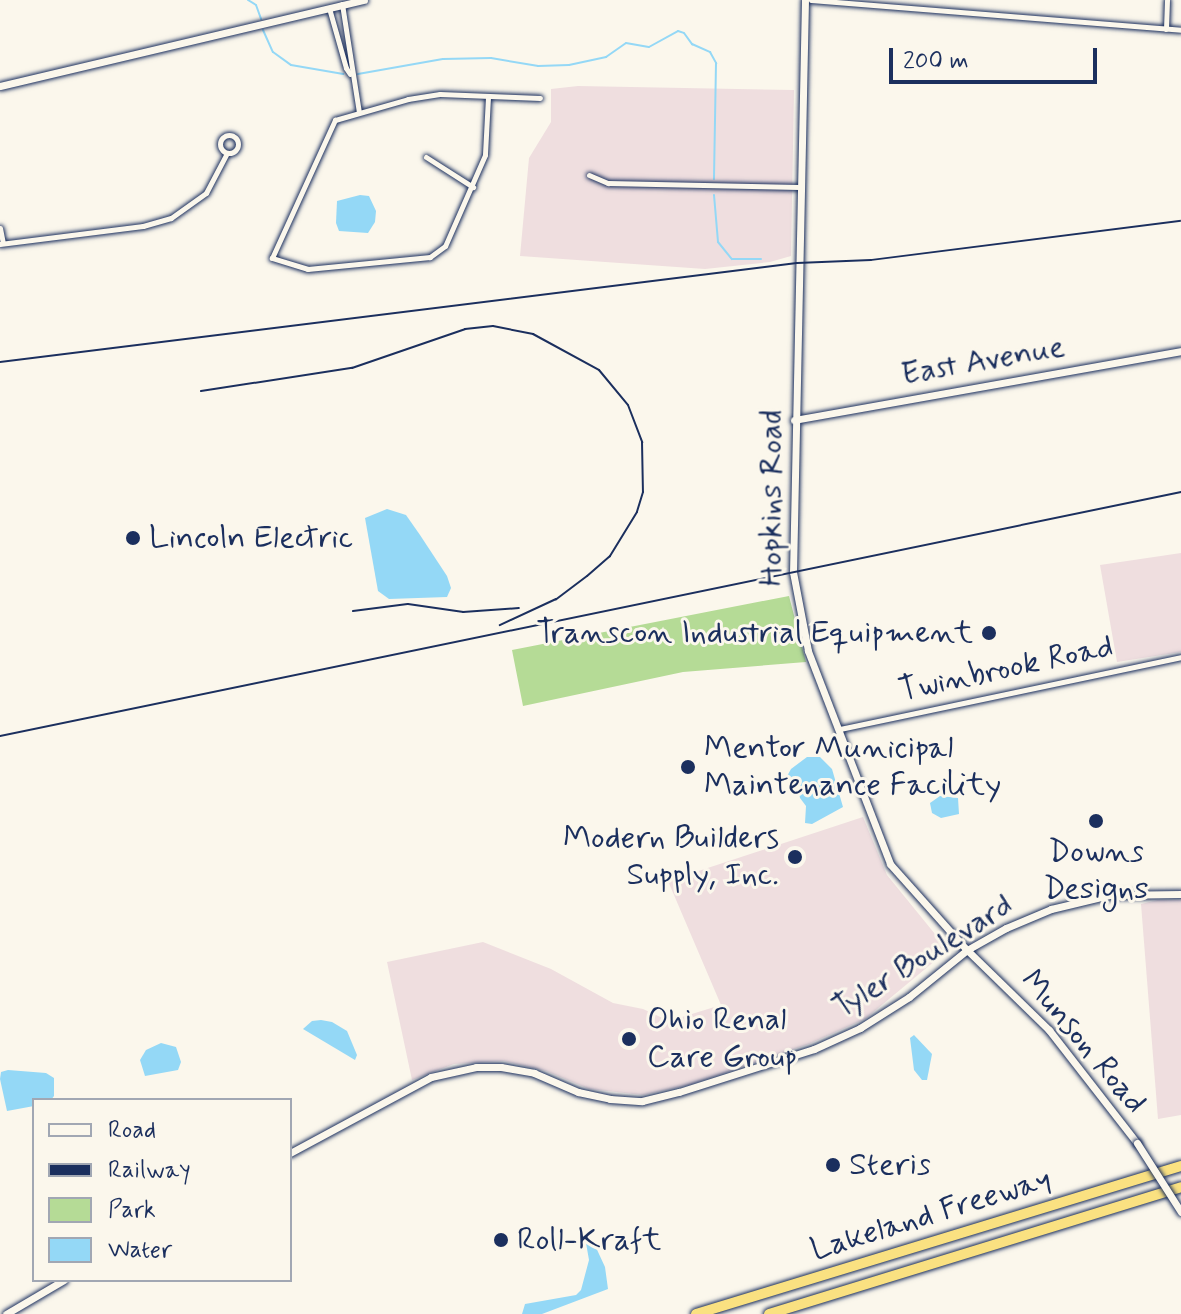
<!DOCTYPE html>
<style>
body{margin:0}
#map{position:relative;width:1181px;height:1314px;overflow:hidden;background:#fbf7ec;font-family:Mynerve,sans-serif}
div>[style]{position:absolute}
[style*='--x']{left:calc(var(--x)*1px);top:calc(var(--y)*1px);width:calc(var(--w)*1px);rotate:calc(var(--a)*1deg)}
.built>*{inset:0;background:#efdedf}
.green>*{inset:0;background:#b5db96}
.water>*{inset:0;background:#94d8f6}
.stream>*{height:2px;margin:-1px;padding:0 1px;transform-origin:1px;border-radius:1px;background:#94d8f6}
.roads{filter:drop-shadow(0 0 2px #1b2f5e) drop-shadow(0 0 2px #1b2f5e)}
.minor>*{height:5px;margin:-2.5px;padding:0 2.5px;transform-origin:2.5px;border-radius:2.5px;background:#fbf7ec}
.minor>.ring{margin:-2.5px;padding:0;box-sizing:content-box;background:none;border:5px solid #fbf7ec;border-radius:50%}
.tertiary>*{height:7px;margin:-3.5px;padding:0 3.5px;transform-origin:3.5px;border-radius:3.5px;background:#fbf7ec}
.motorway>*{height:10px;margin:-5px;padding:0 5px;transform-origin:5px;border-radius:5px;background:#fae181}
.rail>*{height:2px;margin:-1px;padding:0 1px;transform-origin:1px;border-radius:1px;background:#1b2f5e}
.bridges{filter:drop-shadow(0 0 2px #1b2f5e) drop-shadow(0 0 2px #1b2f5e)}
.tertiary-bridge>*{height:7px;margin:-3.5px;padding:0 3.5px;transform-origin:3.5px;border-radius:3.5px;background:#fbf7ec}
.dots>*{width:22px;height:22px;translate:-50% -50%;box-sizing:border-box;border:4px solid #fbf7ec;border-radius:50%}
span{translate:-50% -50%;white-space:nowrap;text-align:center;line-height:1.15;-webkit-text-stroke:6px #fbf7ec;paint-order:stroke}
.street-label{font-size:32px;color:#1b2f5e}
.poi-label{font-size:32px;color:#1b2f5e}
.left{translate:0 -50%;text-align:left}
.right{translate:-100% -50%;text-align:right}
.legend{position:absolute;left:32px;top:1098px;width:260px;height:184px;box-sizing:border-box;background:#fbf7ec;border:2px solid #a1a7b3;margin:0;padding:10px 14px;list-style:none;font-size:24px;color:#1b2f5e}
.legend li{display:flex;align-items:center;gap:16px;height:40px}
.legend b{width:40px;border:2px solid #a1a7b3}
.scale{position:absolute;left:889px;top:48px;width:208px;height:36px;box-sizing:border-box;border:4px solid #1b2f5e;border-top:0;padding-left:10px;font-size:24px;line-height:28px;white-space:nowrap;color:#1b2f5e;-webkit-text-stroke:6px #fbf7ec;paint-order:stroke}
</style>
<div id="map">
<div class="built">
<div style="clip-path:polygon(578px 86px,794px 90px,791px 256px,770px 262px,705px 269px,520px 256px,529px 158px,551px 122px,551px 89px)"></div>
<div style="clip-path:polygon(1181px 553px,1181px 652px,1117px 662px,1100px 565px)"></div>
<div style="clip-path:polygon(863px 817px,887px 875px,948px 950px,865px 1019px,809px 1044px,689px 1085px,643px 1095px,589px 1089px,546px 1071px,504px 1061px,454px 1064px,412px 1080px,387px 962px,483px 942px,551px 969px,613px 1003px,643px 1009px,669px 1021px,721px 1005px,668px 881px)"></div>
<div style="clip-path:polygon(1158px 900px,1181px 900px,1181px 1115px,1158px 1119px,1141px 904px)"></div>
</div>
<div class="green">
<div style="clip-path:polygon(789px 596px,806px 662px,683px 672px,523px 706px,512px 650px)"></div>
</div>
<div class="water">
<div style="clip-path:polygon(360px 195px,369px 196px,376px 211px,375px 222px,368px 233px,339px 231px,336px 223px,337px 201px)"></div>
<div style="clip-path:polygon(387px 509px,406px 515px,420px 535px,447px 576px,451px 588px,447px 597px,389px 599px,378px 591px,365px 518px)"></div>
<div style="clip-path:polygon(807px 757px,820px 757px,832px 769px,843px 807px,812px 824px,805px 823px,806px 806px,800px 798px,797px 783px,786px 778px,791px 769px)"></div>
<div style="clip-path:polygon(940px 796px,958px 798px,959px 814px,941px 818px,932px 813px,930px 803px)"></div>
<div style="clip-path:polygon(321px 1020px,332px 1022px,347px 1031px,357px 1055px,355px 1060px,303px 1029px,312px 1021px)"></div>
<div style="clip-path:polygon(914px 1035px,932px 1054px,927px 1080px,922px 1080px,914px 1070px,910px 1038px)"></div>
<div style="clip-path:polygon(161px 1043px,176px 1047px,181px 1062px,178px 1070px,145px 1076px,140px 1060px,146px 1050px)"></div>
<div style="clip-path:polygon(8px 1070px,46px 1073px,54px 1078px,54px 1096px,51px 1100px,34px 1100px,34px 1106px,7px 1111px,0 1079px,1px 1072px)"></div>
<div style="clip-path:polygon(593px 1241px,605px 1267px,608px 1289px,542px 1314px,522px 1314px,525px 1304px,576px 1295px,581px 1290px,589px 1260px,586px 1243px)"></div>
</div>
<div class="stream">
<div style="--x:248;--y:0;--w:9;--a:32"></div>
<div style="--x:256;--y:5;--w:15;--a:70"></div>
<div style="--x:263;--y:30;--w:24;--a:66"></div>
<div style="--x:273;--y:52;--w:22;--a:36"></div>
<div style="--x:291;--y:65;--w:53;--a:9.8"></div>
<div style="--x:358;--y:74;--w:86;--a:-10"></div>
<div style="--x:443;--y:59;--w:48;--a:-1.2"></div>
<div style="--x:491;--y:58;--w:48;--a:9.7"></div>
<div style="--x:538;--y:66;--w:31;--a:-2"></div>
<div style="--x:569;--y:65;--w:38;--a:-12"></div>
<div style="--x:606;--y:57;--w:24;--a:-35"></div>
<div style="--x:626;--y:43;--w:23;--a:10"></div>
<div style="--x:649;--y:47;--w:33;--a:-29"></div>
<div style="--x:678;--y:31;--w:6;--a:18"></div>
<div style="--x:684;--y:33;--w:14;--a:54"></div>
<div style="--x:692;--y:44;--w:20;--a:24"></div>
<div style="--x:710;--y:52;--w:13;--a:61"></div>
<div style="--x:716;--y:63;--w:116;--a:91"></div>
<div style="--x:714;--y:195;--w:47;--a:85.1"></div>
<div style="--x:718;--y:242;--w:22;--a:51"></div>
<div style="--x:732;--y:259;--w:29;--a:0"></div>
</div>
<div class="roads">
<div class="minor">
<div style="--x:811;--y:0;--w:371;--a:4.6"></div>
<div style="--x:342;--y:4;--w:109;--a:81.1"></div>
<div style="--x:329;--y:8;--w:62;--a:74.2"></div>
<div style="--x:346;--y:68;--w:7;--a:56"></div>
<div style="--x:1166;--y:29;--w:29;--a:-88"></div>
<div style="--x:488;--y:97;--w:58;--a:93"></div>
<div style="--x:485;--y:155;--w:99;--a:113.7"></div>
<div style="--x:445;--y:246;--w:19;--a:144"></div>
<div style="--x:430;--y:257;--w:123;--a:174.4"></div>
<div style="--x:308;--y:269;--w:38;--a:-163"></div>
<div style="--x:272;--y:258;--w:152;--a:-65.5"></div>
<div style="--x:335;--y:120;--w:76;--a:-16"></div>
<div style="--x:408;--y:99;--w:32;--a:-9"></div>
<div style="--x:440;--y:94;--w:100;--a:2.3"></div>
<div class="ring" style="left:220px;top:135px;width:13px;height:13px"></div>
<div style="--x:426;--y:157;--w:56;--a:32.6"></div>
<div style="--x:589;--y:175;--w:21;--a:23"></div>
<div style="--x:608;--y:183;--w:191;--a:1.2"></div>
<div style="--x:0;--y:228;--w:15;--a:79"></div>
<div style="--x:0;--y:244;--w:144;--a:-7.2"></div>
<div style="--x:143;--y:226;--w:29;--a:-16"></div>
<div style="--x:171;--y:218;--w:43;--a:-35.5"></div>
<div style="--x:206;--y:193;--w:45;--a:-62.3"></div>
<div style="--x:840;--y:729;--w:349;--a:-11.9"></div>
</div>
<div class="tertiary">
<div style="--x:805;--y:0;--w:572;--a:91.2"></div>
<div style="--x:793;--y:572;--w:80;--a:79.2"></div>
<div style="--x:808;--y:651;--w:228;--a:68.9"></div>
<div style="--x:890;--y:864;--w:115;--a:48.2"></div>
<div style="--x:967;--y:950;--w:115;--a:44.3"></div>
<div style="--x:1049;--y:1030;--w:143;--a:52.1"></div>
<div style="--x:0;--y:86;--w:374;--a:-13.3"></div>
<div style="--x:794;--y:420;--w:393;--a:-10.1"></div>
<div style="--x:290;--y:1153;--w:160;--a:-28.3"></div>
<div style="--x:431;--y:1077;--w:46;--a:-12.5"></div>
<div style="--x:476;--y:1067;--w:25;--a:0"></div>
<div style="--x:501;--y:1067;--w:34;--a:10"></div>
<div style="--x:534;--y:1073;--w:48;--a:23.4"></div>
<div style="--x:578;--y:1092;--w:33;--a:12"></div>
<div style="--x:610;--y:1099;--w:32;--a:4"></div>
<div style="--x:642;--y:1101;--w:38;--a:-14"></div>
<div style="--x:679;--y:1092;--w:142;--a:-17.7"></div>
<div style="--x:814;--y:1049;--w:51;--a:-24.5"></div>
<div style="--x:860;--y:1028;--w:58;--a:-32.3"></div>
<div style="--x:909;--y:997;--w:75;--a:-39"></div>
<div style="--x:967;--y:950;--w:45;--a:-29.4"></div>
<div style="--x:1006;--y:928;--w:49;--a:-22.9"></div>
<div style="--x:1051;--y:909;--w:61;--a:-13.3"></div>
<div style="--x:1110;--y:895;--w:71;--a:-0.8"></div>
<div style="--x:6;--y:1314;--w:67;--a:-30.4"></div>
</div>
<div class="motorway">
<div style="--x:696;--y:1314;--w:507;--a:-16.97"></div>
<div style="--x:769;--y:1314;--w:431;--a:-17.1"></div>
</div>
</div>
<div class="rail">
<div style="--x:0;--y:362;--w:803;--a:-7.08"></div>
<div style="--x:797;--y:263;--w:74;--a:-2.3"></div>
<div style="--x:871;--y:260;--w:312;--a:-7.2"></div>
<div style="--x:201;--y:391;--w:153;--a:-8.7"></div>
<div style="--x:352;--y:368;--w:120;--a:-19"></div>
<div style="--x:465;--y:329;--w:28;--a:-6"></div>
<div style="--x:493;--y:326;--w:41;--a:11.3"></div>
<div style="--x:533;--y:334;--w:75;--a:28.6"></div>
<div style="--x:599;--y:370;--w:45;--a:50.4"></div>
<div style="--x:628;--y:405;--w:40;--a:69"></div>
<div style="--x:642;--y:442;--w:50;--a:88.9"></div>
<div style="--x:643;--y:492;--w:21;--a:107"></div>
<div style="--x:637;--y:512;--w:52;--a:121.5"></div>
<div style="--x:610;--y:556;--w:30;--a:139"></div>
<div style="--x:587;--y:576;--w:39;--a:143"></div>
<div style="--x:556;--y:599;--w:62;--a:155.1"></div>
<div style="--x:353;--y:611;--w:55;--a:-7.3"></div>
<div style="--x:408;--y:604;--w:56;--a:8.3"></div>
<div style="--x:463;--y:612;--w:56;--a:-4.1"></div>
<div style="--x:0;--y:736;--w:1206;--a:-11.67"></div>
</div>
<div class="bridges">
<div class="tertiary-bridge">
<div style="--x:1137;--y:1143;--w:82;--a:57.5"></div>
</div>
</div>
<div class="dots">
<div style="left:133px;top:538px;background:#1b2f5e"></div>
<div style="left:989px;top:633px;background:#1b2f5e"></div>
<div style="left:688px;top:767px;background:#1b2f5e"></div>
<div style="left:1096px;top:821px;background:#1b2f5e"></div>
<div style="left:795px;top:857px;background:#1b2f5e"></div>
<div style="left:629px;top:1039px;background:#1b2f5e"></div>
<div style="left:833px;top:1165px;background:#1b2f5e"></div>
<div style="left:501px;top:1240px;background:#1b2f5e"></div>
</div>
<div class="street-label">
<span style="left:983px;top:361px;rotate:-10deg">East Avenue</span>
<span style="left:772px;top:498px;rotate:-90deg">Hopkins Road</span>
<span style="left:1006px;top:669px;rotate:-12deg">Twinbrook Road</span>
<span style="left:923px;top:957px;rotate:-32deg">Tyler Boulevard</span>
<span style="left:1083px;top:1042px;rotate:50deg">Munson Road</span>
<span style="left:931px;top:1215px;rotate:-17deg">Lakeland Freeway</span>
</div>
<div class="poi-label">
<span class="left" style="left:149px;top:538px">Lincoln Electric</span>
<span class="right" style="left:973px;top:633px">Transcon Industrial Equipment</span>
<span class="left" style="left:704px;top:767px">Mentor Municipal<br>Maintenance Facility</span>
<span class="right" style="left:779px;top:857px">Modern Builders<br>Supply, Inc.</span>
<span style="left:1096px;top:871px">Downs<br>Designs</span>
<span class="left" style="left:647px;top:1039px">Ohio Renal<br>Care Group</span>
<span class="left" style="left:849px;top:1165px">Steris</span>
<span class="left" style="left:517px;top:1240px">Roll-Kraft</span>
</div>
<ul class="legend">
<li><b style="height:10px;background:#fbf7ec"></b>Road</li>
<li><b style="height:10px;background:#1b2f5e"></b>Railway</li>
<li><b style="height:22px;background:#b5db96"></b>Park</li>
<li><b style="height:22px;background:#94d8f6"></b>Water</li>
</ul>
<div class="scale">200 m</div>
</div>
